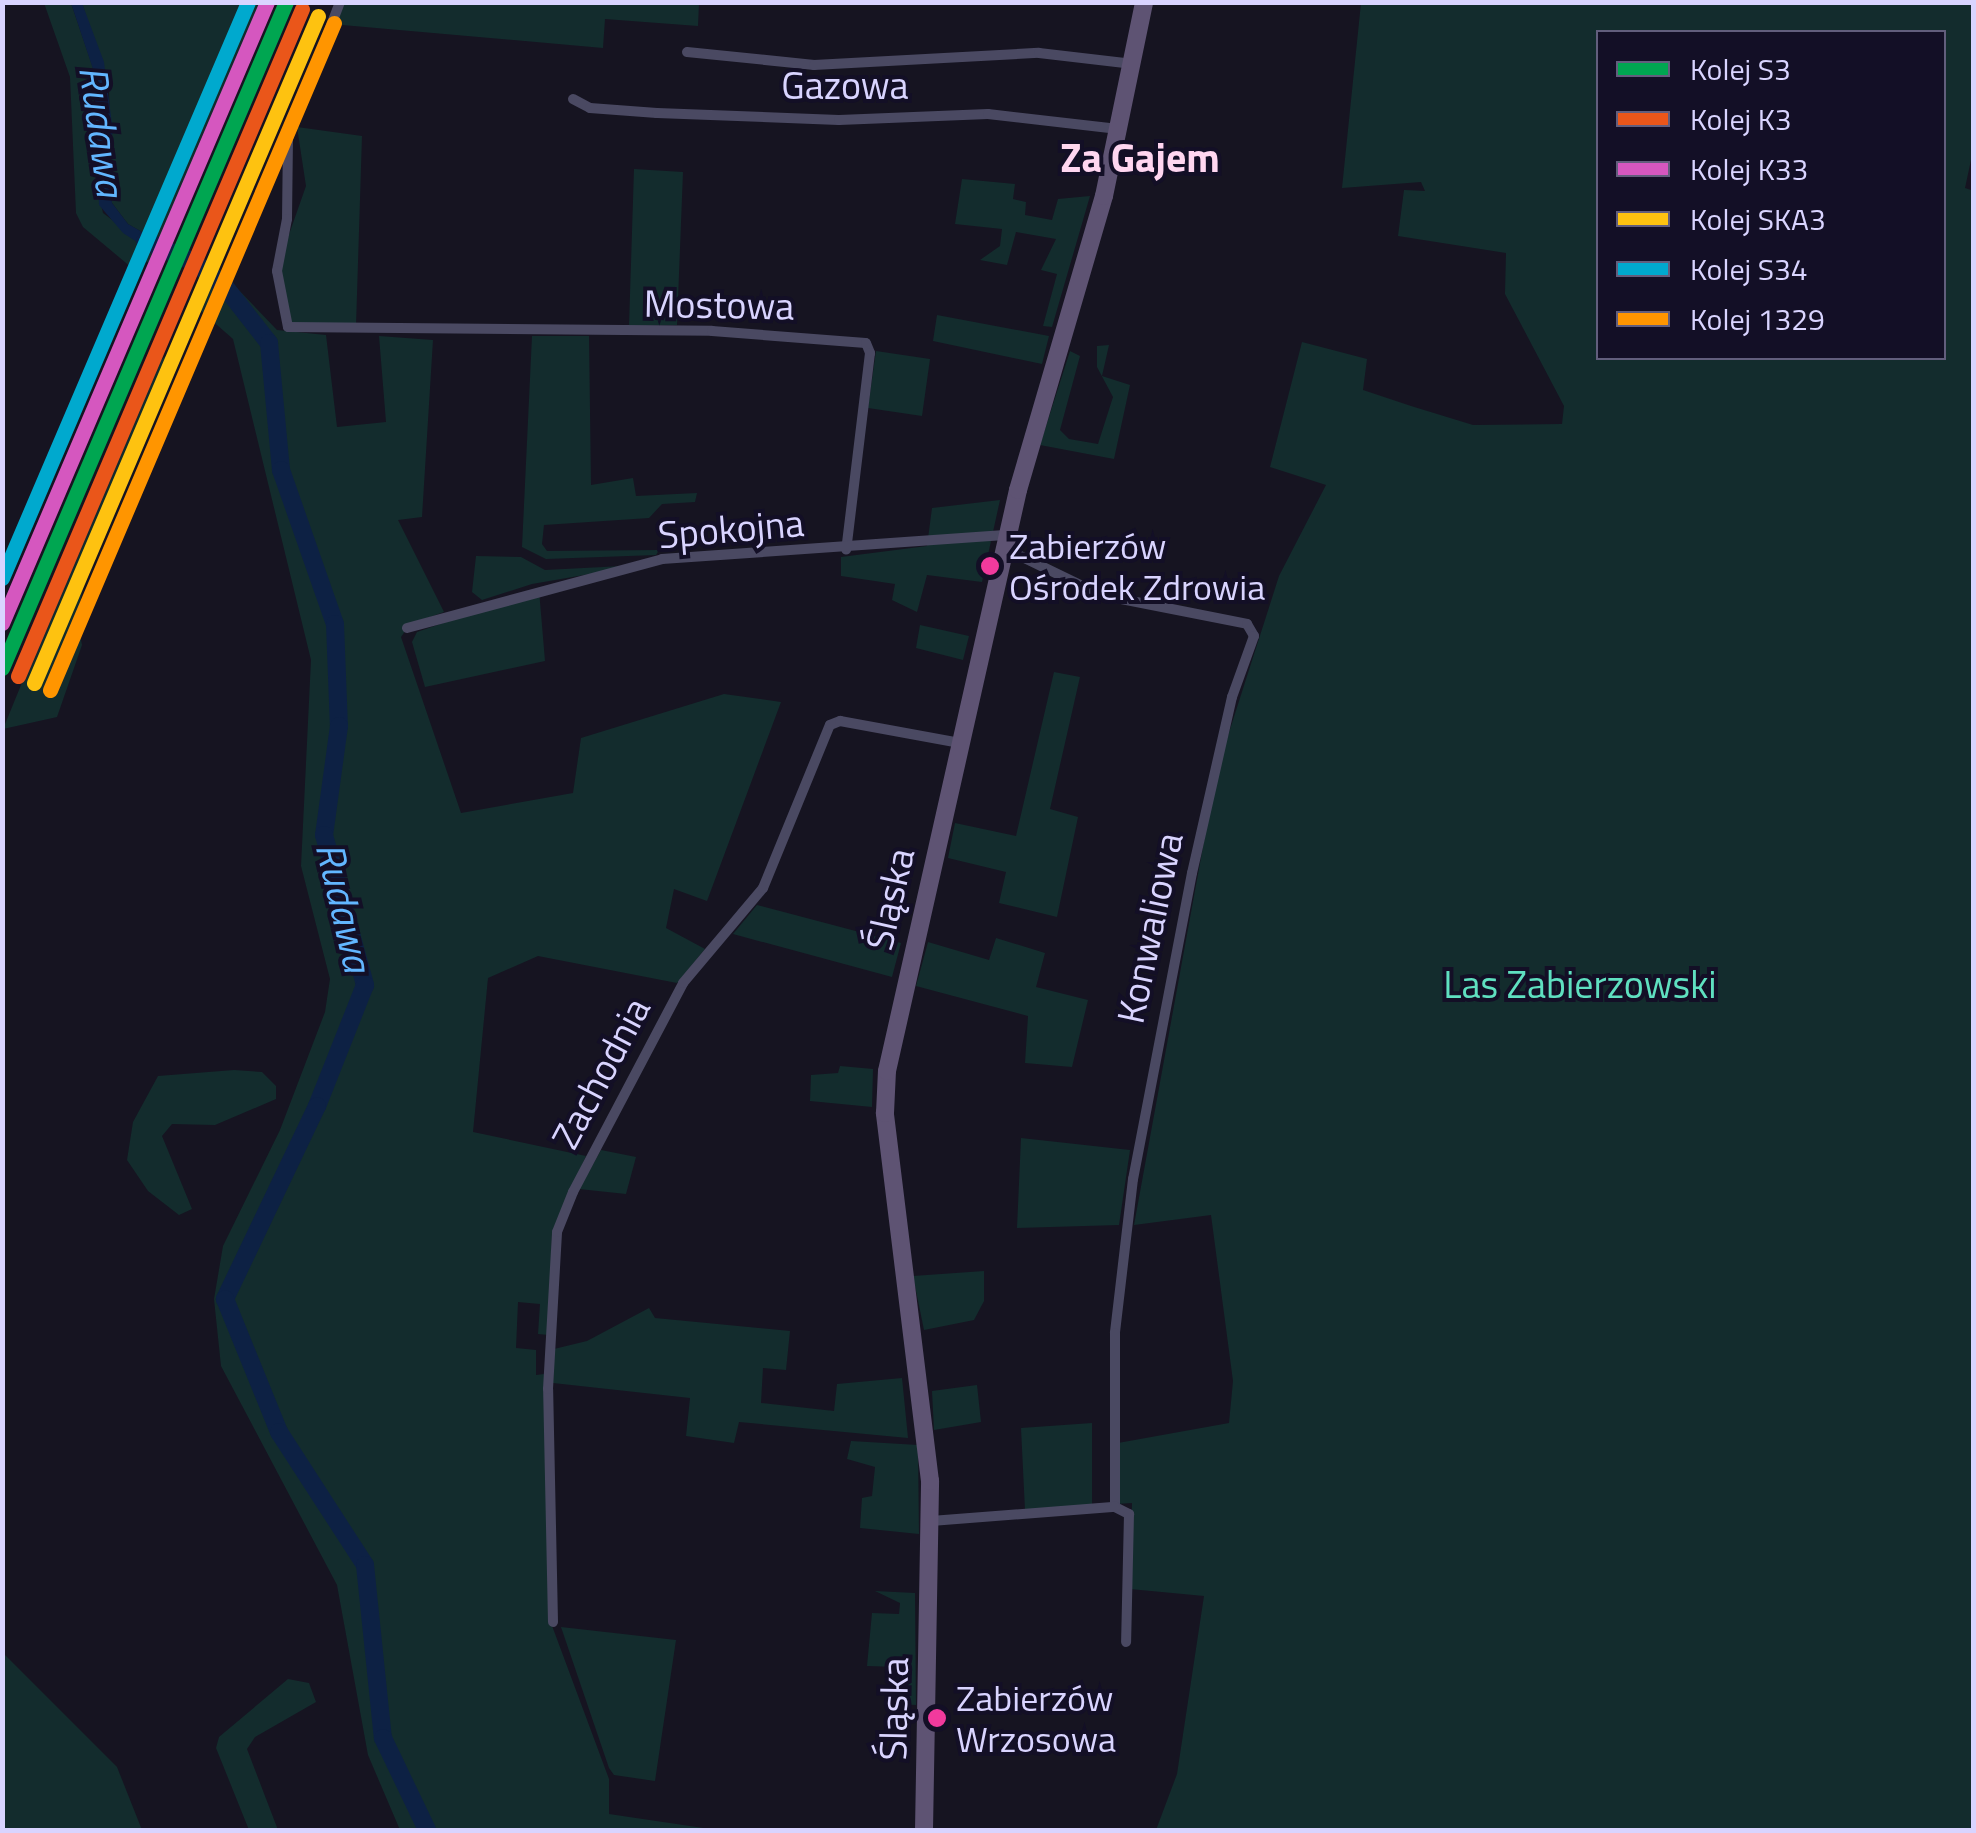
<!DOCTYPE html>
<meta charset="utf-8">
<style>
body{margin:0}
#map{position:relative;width:1976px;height:1833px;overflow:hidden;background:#161421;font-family:"Titillium Web",sans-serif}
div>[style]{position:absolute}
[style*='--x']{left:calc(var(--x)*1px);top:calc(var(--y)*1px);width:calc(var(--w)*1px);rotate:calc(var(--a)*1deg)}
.green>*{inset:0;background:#132c2d}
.water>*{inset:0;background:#0d2144}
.river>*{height:18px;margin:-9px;padding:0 9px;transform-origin:9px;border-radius:9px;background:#0d2144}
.street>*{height:10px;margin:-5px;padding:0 5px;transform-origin:5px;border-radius:5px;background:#4a4962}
.primary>*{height:18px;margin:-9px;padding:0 9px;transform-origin:9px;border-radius:9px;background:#5e5373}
.rail-1>*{height:15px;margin:-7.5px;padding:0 7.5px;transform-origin:7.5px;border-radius:7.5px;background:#00a651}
.rail-2>*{height:15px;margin:-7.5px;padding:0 7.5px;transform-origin:7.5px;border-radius:7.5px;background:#ea561a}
.rail-3>*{height:15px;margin:-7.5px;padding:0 7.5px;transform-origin:7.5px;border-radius:7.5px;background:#d557bf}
.rail-4>*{height:15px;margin:-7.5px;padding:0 7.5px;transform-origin:7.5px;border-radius:7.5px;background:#fec210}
.rail-5>*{height:15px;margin:-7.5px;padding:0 7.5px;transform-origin:7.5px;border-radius:7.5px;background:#00a9ce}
.rail-6>*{height:15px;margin:-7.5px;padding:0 7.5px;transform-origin:7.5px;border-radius:7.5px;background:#ff9500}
.dots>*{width:28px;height:28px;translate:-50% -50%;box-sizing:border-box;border:5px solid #130f26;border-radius:50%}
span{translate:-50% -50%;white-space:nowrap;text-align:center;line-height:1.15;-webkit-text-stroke:8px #130f26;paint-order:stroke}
.bus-label{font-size:36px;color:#d9d4ff}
.left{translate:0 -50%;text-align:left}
.street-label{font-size:38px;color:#d9d4ff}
.park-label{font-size:38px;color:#5fe0c0}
.water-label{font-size:40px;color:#62b6ff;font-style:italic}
.neighbourhood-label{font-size:40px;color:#ffd6f0;font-weight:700}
.frame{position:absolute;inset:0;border:5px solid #d9d4ff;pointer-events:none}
.legend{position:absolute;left:1596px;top:30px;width:350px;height:330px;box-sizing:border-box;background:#130f26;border:2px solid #625e7d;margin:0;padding:12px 18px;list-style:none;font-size:30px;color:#d9d4ff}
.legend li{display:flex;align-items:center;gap:20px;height:50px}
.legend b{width:50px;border:2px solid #625e7d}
</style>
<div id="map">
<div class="green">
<div style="clip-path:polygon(44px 3px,71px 3px,93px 68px,96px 182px,103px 213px,157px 254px,159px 265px,143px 261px,132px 268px,83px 227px,76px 213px,70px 77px)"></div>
<div style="clip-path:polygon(82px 3px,261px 3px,197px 148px,205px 155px,167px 246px,128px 224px,112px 203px,109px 90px)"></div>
<div style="clip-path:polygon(337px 3px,699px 3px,698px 26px,605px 19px,603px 48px,331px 24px)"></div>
<div style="clip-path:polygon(evenodd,1361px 3px,1973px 3px,1974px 146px,1965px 188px,1974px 191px,1973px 1830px,1156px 1830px,1177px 1774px,1204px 1596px,1130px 1589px,1132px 1503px,1115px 1504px,1118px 1443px,1229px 1423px,1233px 1381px,1211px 1215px,1134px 1225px,1217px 770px,1279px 576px,1326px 485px,1270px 467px,1302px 342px,1367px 359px,1363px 390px,1411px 406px,1473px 425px,1562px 424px,1564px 406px,1505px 294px,1506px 253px,1398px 236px,1404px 190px,1425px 191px,1421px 182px,1342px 188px,1361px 3px,1598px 32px,1944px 32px,1944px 358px,1598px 358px,1598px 32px)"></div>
<div style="clip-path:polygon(297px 127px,362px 136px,356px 326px,289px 324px,279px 263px,306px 186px)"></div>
<div style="clip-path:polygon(634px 169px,683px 172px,677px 325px,629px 326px)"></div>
<div style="clip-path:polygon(962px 179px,1015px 184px,1013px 199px,1026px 202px,1025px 215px,1052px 220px,1058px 199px,1090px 196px,1052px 327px,1043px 326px,1057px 274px,1041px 270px,1056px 239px,1016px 232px,1007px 265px,980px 260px,1000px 246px,1002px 229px,955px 224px)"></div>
<div style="clip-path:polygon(213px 263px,277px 330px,326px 335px,337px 427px,386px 422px,379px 336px,433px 340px,422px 517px,398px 520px,444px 612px,410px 624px,401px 637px,461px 813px,573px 793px,581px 738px,724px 694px,781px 702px,707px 901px,674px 889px,666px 928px,705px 949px,677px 983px,538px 956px,488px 978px,473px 1132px,586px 1156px,552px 1233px,549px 1335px,538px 1334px,540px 1304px,518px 1302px,516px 1348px,536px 1350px,536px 1375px,544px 1374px,551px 1623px,609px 1779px,609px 1814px,717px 1830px,400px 1830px,368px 1755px,337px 1585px,221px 1366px,214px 1299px,223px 1246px,280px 1130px,325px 1012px,330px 979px,301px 866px,311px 660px,233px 339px,200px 310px)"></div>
<div style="clip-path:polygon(937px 315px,1049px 336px,1042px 364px,933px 341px)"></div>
<div style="clip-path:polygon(532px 336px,589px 336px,591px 485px,633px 478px,636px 496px,697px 493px,695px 502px,662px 504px,649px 518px,544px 525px,542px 544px,547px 551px,659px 550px,656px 555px,546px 559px,522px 547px)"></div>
<div style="clip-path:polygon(1109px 345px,1102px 376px,1130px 385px,1114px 459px,1040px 445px,1070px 351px,1080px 356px,1060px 430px,1069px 439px,1098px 444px,1113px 397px,1097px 367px,1097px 346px)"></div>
<div style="clip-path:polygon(173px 350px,91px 545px,77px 619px,82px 645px,57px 717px,3px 729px,151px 368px)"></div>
<div style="clip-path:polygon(876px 351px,930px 359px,922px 416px,868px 408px)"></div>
<div style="clip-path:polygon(1000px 500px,982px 582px,927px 575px,917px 612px,892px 600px,895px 584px,841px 576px,841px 557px,927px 546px,932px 508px)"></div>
<div style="clip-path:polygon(476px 556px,521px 557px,545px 570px,642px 565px,532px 584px,482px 600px,472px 592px)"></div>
<div style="clip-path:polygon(539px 590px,545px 661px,425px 687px,412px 642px,417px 632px)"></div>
<div style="clip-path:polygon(920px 625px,969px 636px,963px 660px,916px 648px)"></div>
<div style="clip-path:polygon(1054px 672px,1080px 677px,1050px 809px,1078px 817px,1057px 917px,999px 903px,1006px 872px,948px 858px,955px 823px,1016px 836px)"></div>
<div style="clip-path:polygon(757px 905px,901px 943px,892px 977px,733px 934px)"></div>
<div style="clip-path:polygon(996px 938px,1045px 953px,1036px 987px,1088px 1000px,1072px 1067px,1025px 1063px,1028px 1016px,916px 986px,928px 942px,989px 960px)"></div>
<div style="clip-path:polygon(840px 1066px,873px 1069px,872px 1107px,810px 1101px,811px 1075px,838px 1073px)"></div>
<div style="clip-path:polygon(234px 1070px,262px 1072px,276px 1086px,276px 1099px,215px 1125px,172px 1124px,162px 1136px,192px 1209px,179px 1215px,148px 1191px,127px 1160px,133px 1122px,158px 1076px)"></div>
<div style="clip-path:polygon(1021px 1138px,1130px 1150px,1119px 1225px,1017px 1228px)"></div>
<div style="clip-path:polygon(601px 1150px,636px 1157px,626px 1194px,579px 1189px)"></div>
<div style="clip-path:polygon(984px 1271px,984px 1301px,974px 1320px,924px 1330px,913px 1276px)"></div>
<div style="clip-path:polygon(649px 1308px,655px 1318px,790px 1331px,786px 1370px,763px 1368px,761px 1403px,834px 1411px,837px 1384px,902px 1378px,908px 1438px,739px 1422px,734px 1443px,686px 1436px,690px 1398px,553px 1383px,554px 1349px,587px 1341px)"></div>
<div style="clip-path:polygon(977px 1385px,981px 1422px,934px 1430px,932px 1391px)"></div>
<div style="clip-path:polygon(1092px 1423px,1092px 1505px,1025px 1510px,1021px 1428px)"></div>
<div style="clip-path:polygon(851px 1441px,918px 1445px,919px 1534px,860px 1528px,862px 1498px,872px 1496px,875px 1467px,847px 1459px)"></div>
<div style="clip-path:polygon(875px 1591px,915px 1593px,916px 1705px,897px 1704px,898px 1667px,867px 1666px,872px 1613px,899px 1614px,900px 1603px)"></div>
<div style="clip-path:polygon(561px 1627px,676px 1640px,655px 1781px,614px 1775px,609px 1768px)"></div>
<div style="clip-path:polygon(2px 1652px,117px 1767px,142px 1830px,3px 1830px)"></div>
<div style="clip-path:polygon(288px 1679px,309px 1683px,316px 1702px,255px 1737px,247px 1749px,278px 1830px,249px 1830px,216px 1748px,219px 1737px)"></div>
</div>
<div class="water">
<div style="clip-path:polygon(71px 3px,82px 3px,104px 62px,113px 132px,107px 150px,112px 203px,128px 224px,167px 246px,162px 258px,123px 233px,99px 205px,94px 72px)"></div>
</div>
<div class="river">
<div style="--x:145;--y:241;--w:53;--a:23.2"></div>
<div style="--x:194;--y:262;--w:41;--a:39.1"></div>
<div style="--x:226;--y:288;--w:70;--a:52"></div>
<div style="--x:269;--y:343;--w:128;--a:84.6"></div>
<div style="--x:281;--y:470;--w:163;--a:70.7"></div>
<div style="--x:335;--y:624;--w:102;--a:87.8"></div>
<div style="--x:339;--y:726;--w:110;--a:97.8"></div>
<div style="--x:324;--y:835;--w:156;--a:74.7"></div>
<div style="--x:365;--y:985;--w:130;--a:111.6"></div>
<div style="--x:317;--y:1106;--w:214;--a:115.5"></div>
<div style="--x:225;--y:1299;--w:144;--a:67.9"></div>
<div style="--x:279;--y:1432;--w:158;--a:57.1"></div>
<div style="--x:365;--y:1565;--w:174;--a:84.1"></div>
<div style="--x:383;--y:1738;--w:102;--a:64.4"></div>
</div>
<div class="street">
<div style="--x:340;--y:2;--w:146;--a:110.9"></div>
<div style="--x:288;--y:138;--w:81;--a:90.7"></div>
<div style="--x:287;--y:219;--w:53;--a:100.9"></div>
<div style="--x:277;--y:271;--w:57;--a:78.9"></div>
<div style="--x:288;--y:327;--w:424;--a:0.5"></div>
<div style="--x:712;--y:331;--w:154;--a:4.5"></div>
<div style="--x:866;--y:343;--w:11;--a:68"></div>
<div style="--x:870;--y:353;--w:198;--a:96.9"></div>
<div style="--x:687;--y:52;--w:128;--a:5.8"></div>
<div style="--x:814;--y:65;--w:225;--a:-3.1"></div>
<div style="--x:1039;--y:53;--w:95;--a:6.7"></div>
<div style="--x:573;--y:99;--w:19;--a:28"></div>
<div style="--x:590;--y:108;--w:67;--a:4.3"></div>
<div style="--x:657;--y:113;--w:182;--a:2.2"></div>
<div style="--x:839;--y:120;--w:149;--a:-2.3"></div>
<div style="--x:988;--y:114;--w:131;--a:6.6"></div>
<div style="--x:1006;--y:549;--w:106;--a:25.8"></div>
<div style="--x:1101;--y:595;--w:149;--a:11.2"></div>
<div style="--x:1247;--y:624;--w:14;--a:60"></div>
<div style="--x:1254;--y:636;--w:65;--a:109.8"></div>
<div style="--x:1232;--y:697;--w:180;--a:102.8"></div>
<div style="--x:1192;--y:873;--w:312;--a:100.9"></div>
<div style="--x:1133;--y:1179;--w:155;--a:96.7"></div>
<div style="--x:1115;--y:1333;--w:174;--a:90"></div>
<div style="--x:1115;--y:1507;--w:16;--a:27"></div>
<div style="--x:1129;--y:1514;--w:128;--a:91.3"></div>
<div style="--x:407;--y:628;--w:264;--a:-15.1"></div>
<div style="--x:662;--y:559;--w:347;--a:-4"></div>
<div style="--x:931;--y:1521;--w:185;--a:-4.4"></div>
<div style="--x:553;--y:1622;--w:233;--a:-91.2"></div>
<div style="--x:548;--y:1389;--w:157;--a:-86.7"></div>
<div style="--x:557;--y:1232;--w:43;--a:-68.2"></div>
<div style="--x:573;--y:1192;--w:236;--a:-62.2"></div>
<div style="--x:683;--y:983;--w:124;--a:-49.9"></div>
<div style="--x:763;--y:888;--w:176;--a:-67.7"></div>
<div style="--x:830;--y:725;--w:11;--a:-22"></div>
<div style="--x:840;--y:721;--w:122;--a:10.4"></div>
</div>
<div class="primary">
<div style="--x:924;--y:1830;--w:349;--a:-89"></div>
<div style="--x:930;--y:1481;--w:371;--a:-97"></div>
<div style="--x:885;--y:1113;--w:42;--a:-87.3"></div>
<div style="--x:887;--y:1071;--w:596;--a:-77.29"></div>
<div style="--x:1018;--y:490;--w:306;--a:-73.7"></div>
<div style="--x:1104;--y:196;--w:198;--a:-78.3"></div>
</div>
<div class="rail-1">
<div style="--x:2;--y:668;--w:724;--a:-66.91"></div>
</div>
<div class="rail-2">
<div style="--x:18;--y:676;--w:725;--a:-66.94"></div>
</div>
<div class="rail-3">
<div style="--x:2;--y:623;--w:675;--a:-66.89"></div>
</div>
<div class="rail-4">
<div style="--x:34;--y:683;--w:725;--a:-66.94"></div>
</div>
<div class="rail-5">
<div style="--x:2;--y:578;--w:626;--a:-66.87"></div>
</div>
<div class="rail-6">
<div style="--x:50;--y:690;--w:725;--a:-66.94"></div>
</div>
<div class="dots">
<div style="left:990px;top:566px;background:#f13a9d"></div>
<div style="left:937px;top:1718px;background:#f13a9d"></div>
</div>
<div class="bus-label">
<span class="left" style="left:1009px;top:566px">Zabierzów<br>Ośrodek Zdrowia</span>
<span class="left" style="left:956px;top:1718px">Zabierzów<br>Wrzosowa</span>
</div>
<div class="street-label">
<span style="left:845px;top:86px">Gazowa</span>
<span style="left:719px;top:305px;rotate:1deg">Mostowa</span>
<span style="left:731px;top:529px;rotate:-5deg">Spokojna</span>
<span style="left:890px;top:899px;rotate:-77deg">Śląska</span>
<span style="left:1150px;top:928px;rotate:-78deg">Konwaliowa</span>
<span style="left:601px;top:1073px;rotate:-62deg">Zachodnia</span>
<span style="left:894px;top:1709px;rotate:-89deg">Śląska</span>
</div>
<div class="park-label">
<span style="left:1580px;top:985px">Las Zabierzowski</span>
</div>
<div class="water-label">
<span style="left:102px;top:131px;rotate:82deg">Rudawa</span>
<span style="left:344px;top:907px;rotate:77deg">Rudawa</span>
</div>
<div class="neighbourhood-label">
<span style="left:1140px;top:158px">Za Gajem</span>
</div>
<div class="frame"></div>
<ul class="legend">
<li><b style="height:12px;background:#00a651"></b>Kolej S3</li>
<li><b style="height:12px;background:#ea561a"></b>Kolej K3</li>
<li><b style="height:12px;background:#d557bf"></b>Kolej K33</li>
<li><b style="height:12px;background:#fec210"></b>Kolej SKA3</li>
<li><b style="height:12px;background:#00a9ce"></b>Kolej S34</li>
<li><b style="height:12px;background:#ff9500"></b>Kolej 1329</li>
</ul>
</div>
